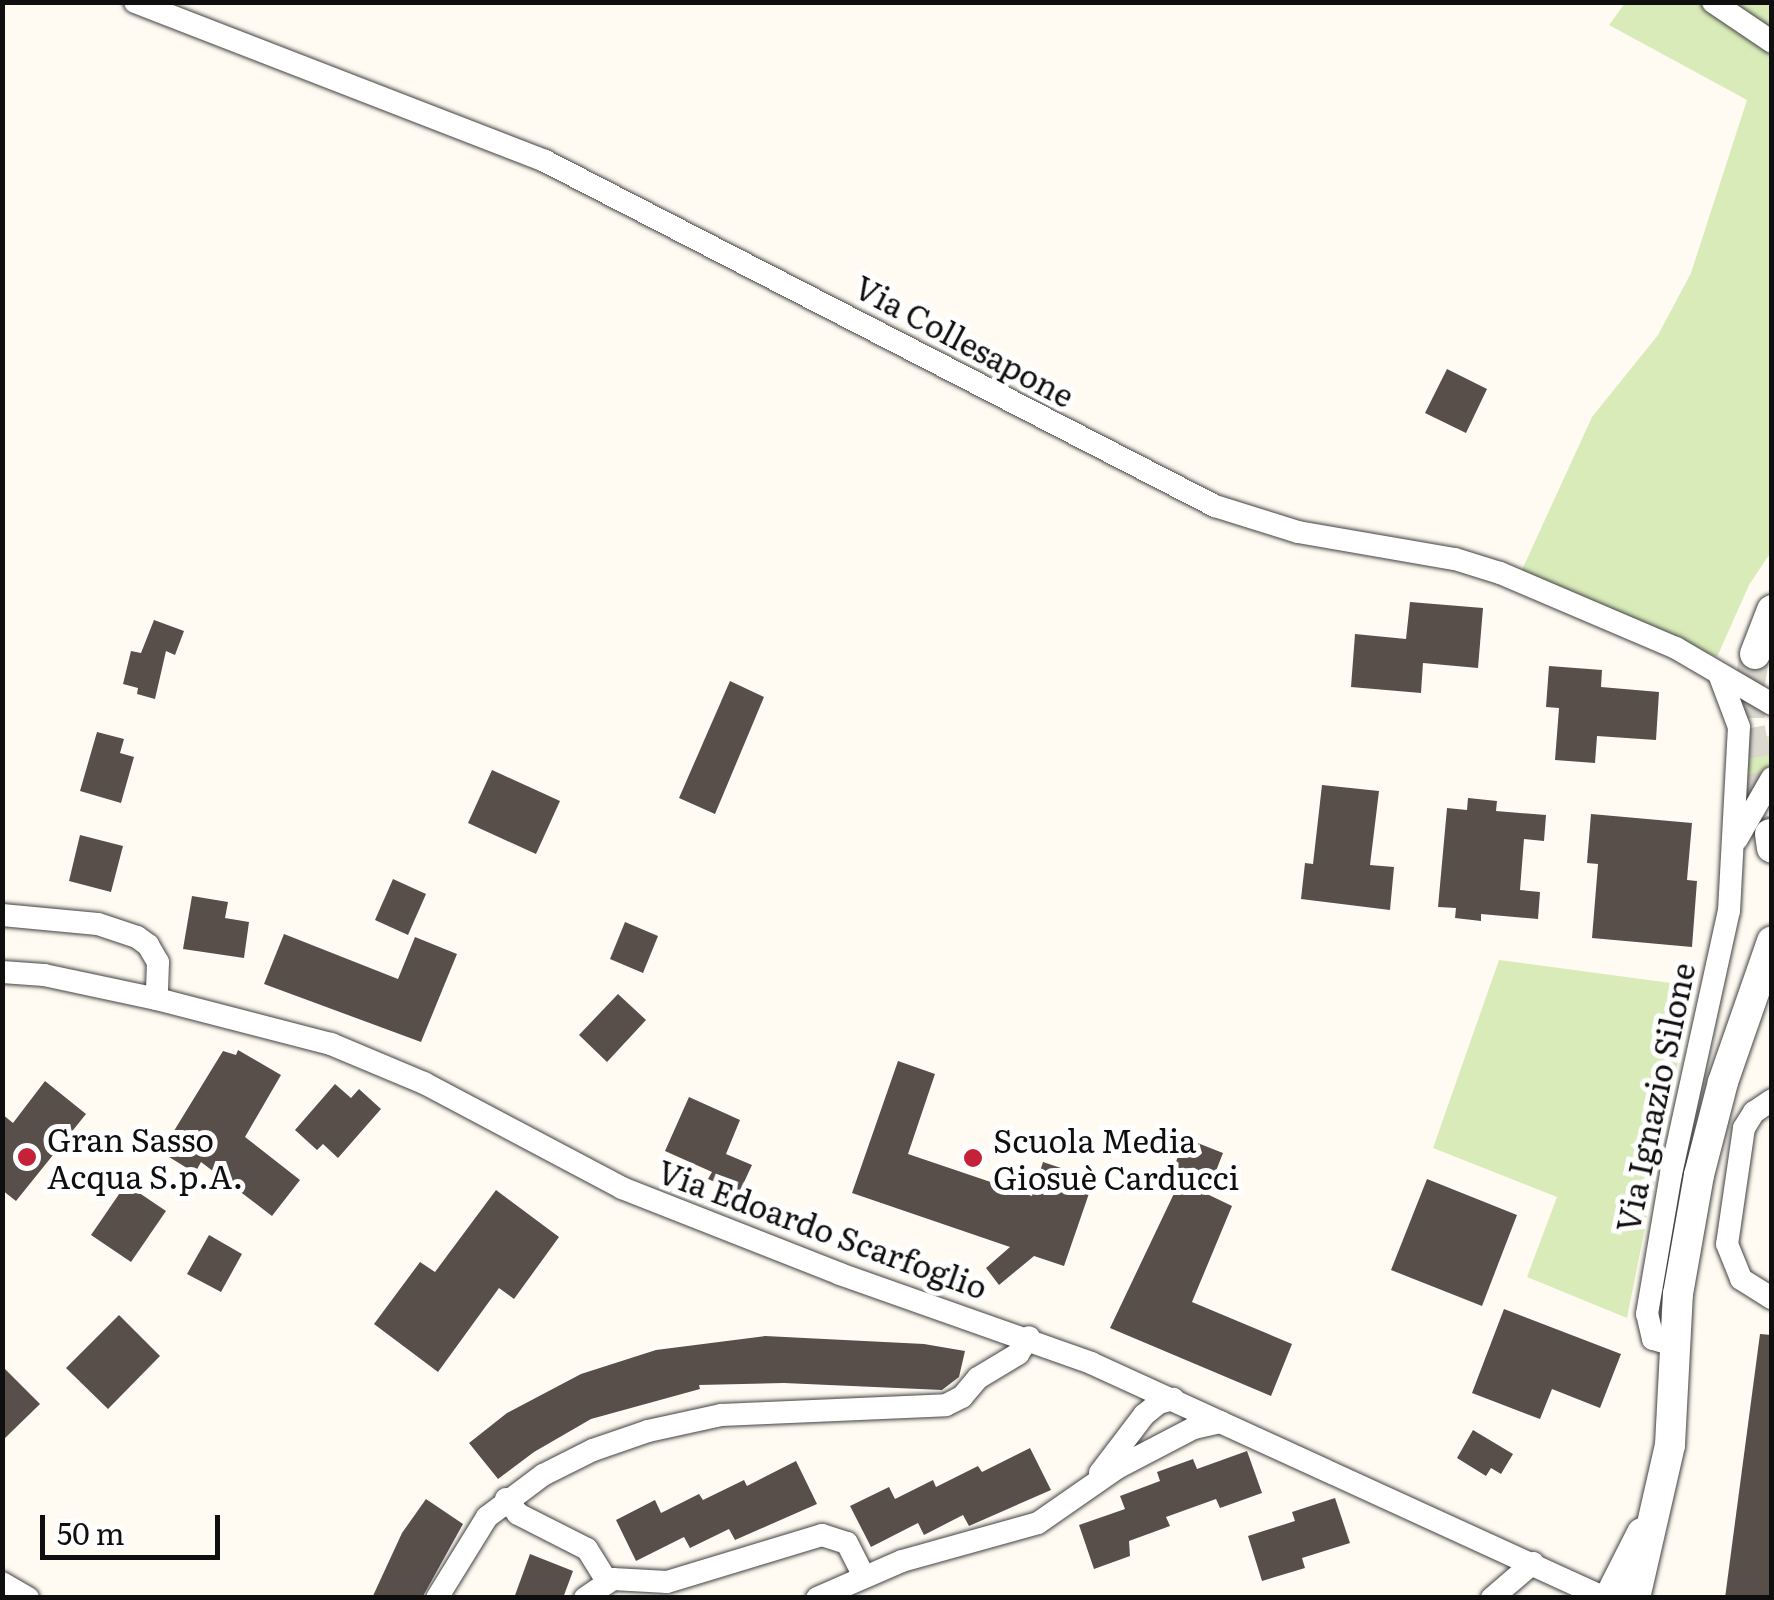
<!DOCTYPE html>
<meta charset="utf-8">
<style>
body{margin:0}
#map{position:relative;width:1774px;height:1600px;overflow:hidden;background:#fffbf2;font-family:Literata,serif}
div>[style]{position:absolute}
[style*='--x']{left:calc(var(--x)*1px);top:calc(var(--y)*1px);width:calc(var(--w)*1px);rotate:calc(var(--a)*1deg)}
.green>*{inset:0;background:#d8ebb9}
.building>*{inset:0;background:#584f4b}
.tertiary-tunnel>*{height:30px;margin-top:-15px;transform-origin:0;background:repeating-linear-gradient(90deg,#dbd8d0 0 30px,transparent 0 45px)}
.roads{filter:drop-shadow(0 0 2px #424242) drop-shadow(0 0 2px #424242)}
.minor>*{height:22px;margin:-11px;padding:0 11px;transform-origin:11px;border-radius:11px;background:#fff}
.tertiary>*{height:30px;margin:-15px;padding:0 15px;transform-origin:15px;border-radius:15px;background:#fff}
.dots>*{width:28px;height:28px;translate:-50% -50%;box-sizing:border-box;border:5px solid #fff;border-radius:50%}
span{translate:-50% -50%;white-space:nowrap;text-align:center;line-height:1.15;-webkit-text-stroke:10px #fff;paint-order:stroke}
.street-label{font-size:32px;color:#0f0f0f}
.poi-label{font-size:32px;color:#0f0f0f}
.left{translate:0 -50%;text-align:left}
.frame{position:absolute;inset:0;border:5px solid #0f0f0f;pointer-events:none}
.scale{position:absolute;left:40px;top:1515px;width:180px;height:45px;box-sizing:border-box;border:5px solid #0f0f0f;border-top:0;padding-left:12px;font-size:30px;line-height:35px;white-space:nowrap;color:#0f0f0f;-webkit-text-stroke:8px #fff;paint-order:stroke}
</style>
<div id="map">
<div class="green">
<div style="clip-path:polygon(1625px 3px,1771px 3px,1771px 552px,1749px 585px,1717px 657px,1521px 572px,1592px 417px,1658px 335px,1691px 273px,1747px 100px,1609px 25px)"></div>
<div style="clip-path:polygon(1755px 733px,1771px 737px,1771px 763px,1749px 805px,1740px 803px,1748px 737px)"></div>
<div style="clip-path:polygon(1499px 960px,1693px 986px,1627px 1318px,1527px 1277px,1557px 1197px,1433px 1148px)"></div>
</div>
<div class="building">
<div style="clip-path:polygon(1447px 369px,1487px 389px,1466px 433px,1425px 413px)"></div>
<div style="clip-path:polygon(1410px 602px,1483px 608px,1478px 668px,1423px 663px,1421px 693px,1351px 687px,1355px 634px,1406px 639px)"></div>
<div style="clip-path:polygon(154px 620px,184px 631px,175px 655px,166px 651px,155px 699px,137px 694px,138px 688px,123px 684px,131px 651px,141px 653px)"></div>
<div style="clip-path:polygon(1549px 666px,1602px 670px,1601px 687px,1659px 692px,1656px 740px,1597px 736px,1595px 763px,1555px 760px,1559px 708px,1546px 707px)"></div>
<div style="clip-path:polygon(730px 681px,764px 697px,715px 814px,679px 798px)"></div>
<div style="clip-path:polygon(97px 732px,124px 739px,120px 753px,134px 757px,121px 803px,80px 791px)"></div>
<div style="clip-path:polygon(492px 770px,560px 801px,536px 854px,468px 823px)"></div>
<div style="clip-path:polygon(1322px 785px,1379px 791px,1370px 865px,1394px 867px,1390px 910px,1301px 899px,1305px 863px,1313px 864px)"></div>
<div style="clip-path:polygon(1468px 798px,1497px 801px,1496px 811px,1546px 815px,1544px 841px,1524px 839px,1520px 890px,1540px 892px,1538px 919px,1481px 914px,1481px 921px,1455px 918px,1456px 908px,1438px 907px,1447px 808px,1467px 810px)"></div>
<div style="clip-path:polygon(1591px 814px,1692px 823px,1687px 880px,1697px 881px,1692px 947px,1592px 938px,1598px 864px,1587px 863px)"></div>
<div style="clip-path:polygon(80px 835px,123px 846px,111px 892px,69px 881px)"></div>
<div style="clip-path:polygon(393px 879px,426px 894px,408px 935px,375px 920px)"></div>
<div style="clip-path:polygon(192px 896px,228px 902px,225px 918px,249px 922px,244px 958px,183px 949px)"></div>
<div style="clip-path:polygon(625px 922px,658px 936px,643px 973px,610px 959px)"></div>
<div style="clip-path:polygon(284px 934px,398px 979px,415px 937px,457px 954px,421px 1042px,264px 984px)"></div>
<div style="clip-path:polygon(618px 994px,646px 1020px,607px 1062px,579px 1035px)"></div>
<div style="clip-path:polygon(238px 1050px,281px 1075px,245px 1137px,300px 1180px,272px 1216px,201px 1162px,195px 1173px,161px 1152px,223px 1051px,236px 1055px)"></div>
<div style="clip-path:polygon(898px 1061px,935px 1074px,908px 1154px,1032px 1196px,1043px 1162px,1094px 1179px,1064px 1266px,1034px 1256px,999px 1285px,986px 1268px,1010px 1247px,852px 1193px)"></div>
<div style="clip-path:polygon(45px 1081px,86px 1114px,16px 1201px,2px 1190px,2px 1114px,13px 1123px)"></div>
<div style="clip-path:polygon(335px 1084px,351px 1098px,359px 1089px,381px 1109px,338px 1158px,323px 1144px,317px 1150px,295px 1130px)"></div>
<div style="clip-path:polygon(689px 1097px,740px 1120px,726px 1154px,752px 1165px,739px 1193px,708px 1179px,712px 1172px,665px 1151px)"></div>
<div style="clip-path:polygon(1185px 1138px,1223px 1153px,1207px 1194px,1232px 1206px,1192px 1302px,1292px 1344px,1271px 1396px,1110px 1328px,1179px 1183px,1169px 1180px)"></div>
<div style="clip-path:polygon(1427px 1179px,1517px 1215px,1482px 1306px,1391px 1270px)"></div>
<div style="clip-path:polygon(126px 1184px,166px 1211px,131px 1262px,91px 1235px)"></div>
<div style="clip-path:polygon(496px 1190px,559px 1237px,514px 1299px,499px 1288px,438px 1372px,374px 1324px,420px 1262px,435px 1272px)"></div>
<div style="clip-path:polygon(209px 1235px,242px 1254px,221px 1292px,187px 1274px)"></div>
<div style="clip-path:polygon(1504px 1309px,1621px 1354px,1600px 1408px,1552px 1389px,1540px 1419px,1472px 1393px)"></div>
<div style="clip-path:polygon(119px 1315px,160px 1356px,108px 1409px,66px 1368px)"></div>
<div style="clip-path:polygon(1760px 1334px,1772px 1335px,1772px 1598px,1725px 1598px)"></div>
<div style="clip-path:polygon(765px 1336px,924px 1344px,965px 1351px,959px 1377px,942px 1390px,784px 1383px,699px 1385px,700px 1389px,591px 1419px,534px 1452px,498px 1479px,469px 1443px,507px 1413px,581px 1374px,656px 1350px)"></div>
<div style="clip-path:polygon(2px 1366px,40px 1404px,2px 1441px)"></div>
<div style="clip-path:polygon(1473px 1430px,1513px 1454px,1501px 1474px,1491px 1468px,1486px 1476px,1457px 1458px)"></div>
<div style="clip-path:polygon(1030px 1448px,1051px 1490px,969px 1526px,963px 1515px,924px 1535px,918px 1523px,871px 1547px,850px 1506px,889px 1487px,895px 1499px,933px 1480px,936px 1487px,978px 1466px,982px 1472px)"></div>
<div style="clip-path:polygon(1247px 1451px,1262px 1493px,1220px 1508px,1216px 1499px,1166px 1517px,1170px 1526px,1129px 1541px,1130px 1556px,1094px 1569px,1079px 1525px,1125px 1509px,1120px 1496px,1160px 1481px,1157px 1472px,1193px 1459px,1197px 1469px)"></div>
<div style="clip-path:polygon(796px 1461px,817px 1504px,735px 1540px,729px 1529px,690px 1548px,684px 1537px,636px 1561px,616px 1520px,655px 1500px,661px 1513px,699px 1494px,703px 1500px,744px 1480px,747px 1486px)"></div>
<div style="clip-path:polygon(1335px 1498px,1350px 1543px,1302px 1558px,1305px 1568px,1262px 1581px,1248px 1536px,1295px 1521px,1292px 1512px)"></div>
<div style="clip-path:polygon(426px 1499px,463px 1524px,422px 1598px,372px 1598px,402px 1533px)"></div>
<div style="clip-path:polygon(530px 1554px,573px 1571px,563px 1598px,514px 1598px)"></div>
</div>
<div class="tertiary-tunnel">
<div style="--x:1755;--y:654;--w:35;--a:100"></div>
<div style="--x:1749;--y:688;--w:40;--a:88.6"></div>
<div style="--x:1750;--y:728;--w:108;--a:79.3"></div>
</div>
<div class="roads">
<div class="minor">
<div style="--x:135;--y:2;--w:440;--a:21.2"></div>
<div style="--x:545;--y:161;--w:754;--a:27.25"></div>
<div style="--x:1215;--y:506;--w:87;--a:17.4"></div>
<div style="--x:1298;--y:532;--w:159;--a:9.8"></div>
<div style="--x:1455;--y:559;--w:47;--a:17.3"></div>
<div style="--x:1500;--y:573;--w:191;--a:23.1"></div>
<div style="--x:1676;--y:648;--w:111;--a:30.3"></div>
<div style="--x:1713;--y:2;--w:71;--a:34.1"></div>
<div style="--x:1737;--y:839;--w:70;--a:-60.2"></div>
<div style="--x:2;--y:915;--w:96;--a:5.4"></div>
<div style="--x:98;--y:924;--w:41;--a:18.4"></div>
<div style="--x:137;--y:937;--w:14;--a:36"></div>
<div style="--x:148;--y:945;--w:20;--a:60"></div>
<div style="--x:158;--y:962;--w:37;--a:92"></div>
<div style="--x:2;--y:972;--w:42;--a:4.1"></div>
<div style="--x:44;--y:975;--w:116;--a:12"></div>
<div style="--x:157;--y:999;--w:180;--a:14.5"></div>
<div style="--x:331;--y:1044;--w:101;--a:22.8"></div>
<div style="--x:424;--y:1083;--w:224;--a:27.9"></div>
<div style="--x:622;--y:1188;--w:234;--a:21.5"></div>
<div style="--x:840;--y:1274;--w:266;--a:19.5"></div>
<div style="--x:1091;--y:1363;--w:565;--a:24.57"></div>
<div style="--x:1772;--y:1100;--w:22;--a:146"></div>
<div style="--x:1754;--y:1112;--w:19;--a:122"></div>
<div style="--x:1744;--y:1128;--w:117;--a:98.3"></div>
<div style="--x:1727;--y:1244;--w:38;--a:68"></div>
<div style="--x:1741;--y:1279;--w:36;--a:32"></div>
<div style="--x:1674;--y:1345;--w:22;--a:-164"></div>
<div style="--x:1653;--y:1339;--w:26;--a:-103"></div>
<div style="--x:1647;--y:1314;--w:142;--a:-80.3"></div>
<div style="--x:1671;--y:1174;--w:269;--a:-77.6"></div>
<div style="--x:1729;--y:911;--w:184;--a:-86.9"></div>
<div style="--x:1739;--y:727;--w:57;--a:-110.7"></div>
<div style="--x:1100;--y:1473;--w:73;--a:-52.8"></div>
<div style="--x:1144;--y:1415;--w:19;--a:-39"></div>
<div style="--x:1159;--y:1403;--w:15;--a:-16"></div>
<div style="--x:506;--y:1499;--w:19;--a:51"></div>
<div style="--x:518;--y:1514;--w:77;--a:26.9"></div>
<div style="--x:587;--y:1549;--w:38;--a:58"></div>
<div style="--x:2;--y:1583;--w:30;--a:30"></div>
<div style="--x:437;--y:1598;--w:95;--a:-58.3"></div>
<div style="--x:487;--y:1517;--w:70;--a:-36.9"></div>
<div style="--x:543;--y:1475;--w:56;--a:-26.6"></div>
<div style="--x:593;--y:1450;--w:58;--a:-19.1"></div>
<div style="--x:648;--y:1431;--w:75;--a:-12.4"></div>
<div style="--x:721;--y:1415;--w:225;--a:-2.5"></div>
<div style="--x:946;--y:1405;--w:18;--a:-27"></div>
<div style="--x:962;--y:1397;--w:25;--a:-50"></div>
<div style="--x:978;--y:1378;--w:47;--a:-31"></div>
<div style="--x:1018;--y:1354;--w:20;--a:-57"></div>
<div style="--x:585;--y:1598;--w:34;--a:-34"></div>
<div style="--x:613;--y:1579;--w:54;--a:3.2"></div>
<div style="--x:667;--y:1582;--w:162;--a:-16.9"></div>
<div style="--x:822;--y:1535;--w:26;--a:18"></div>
<div style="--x:847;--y:1543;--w:35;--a:63"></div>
<div style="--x:817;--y:1598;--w:93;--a:-23.5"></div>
<div style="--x:902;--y:1561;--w:141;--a:-15.6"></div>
<div style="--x:1038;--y:1523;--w:96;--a:-34.8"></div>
<div style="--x:1117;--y:1468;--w:87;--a:-27.5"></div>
<div style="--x:1194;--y:1428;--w:27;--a:-13"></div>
<div style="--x:1492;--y:1598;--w:54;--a:-40.5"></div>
</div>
<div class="tertiary">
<div style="--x:1755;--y:654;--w:47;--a:-68.9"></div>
<div style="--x:1770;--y:834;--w:14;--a:82"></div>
<div style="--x:1609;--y:1598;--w:73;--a:-63.1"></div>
<div style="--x:1635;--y:1598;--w:157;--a:-77.1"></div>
<div style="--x:1670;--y:1445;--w:151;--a:-87"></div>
<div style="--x:1678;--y:1294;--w:121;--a:-80"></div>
<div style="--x:1699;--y:1175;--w:96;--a:-75.5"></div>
<div style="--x:1723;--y:1082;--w:149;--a:-70.8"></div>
</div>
</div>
<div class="dots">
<div style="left:27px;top:1157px;background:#c5223a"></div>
<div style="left:973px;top:1158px;background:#c5223a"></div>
</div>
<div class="street-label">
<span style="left:965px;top:340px;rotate:28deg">Via Collesapone</span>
<span style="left:1654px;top:1097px;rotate:-78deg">Via Ignazio Silone</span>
<span style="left:823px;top:1228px;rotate:20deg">Via Edoardo Scarfoglio</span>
</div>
<div class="poi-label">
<span class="left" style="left:47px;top:1157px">Gran Sasso<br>Acqua S.p.A.</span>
<span class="left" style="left:993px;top:1158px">Scuola Media<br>Giosuè Carducci</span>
</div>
<div class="frame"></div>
<div class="scale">50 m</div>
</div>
